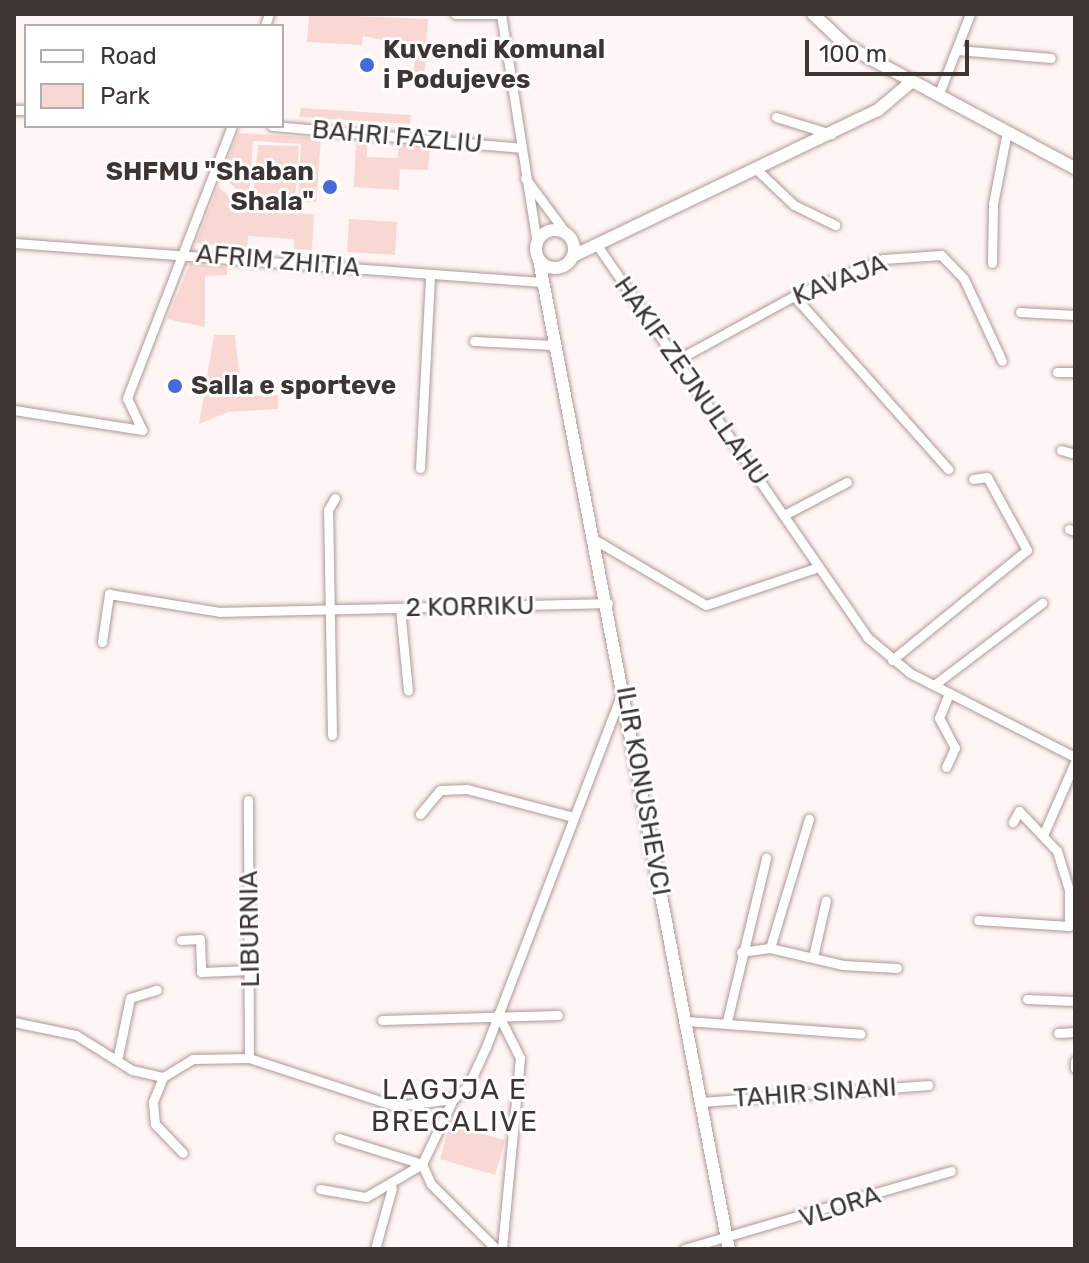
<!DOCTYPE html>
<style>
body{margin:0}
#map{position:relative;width:1089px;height:1263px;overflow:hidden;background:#fff5f4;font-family:Rubik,sans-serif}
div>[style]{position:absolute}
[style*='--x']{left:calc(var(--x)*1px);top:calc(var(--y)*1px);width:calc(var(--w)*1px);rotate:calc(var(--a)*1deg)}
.green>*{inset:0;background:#f9d8d4}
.roads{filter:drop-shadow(0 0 2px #b09996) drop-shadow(0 0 2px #b09996)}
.street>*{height:9px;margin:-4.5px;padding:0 4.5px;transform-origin:4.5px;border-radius:4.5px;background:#fff}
.secondary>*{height:12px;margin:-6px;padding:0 6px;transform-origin:6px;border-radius:6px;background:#fff}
.secondary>.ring{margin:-6px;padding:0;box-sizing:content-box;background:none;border:12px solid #fff;border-radius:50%}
.dots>*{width:22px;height:22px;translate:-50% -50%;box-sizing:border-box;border:4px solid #fff;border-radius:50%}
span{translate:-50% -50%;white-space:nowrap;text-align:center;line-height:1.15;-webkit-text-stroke:6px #fff;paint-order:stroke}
.poi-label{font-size:26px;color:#3e3533;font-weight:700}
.left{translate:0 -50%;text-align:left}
.right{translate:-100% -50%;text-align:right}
.street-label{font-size:26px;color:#3e3533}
.neighbourhood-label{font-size:28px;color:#3e3533;letter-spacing:2px}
.frame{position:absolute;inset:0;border:16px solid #3e3533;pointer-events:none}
.legend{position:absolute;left:24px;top:24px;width:260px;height:104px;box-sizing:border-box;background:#fff;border:2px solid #b2aead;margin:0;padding:10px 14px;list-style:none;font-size:24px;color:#3e3533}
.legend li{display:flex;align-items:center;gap:16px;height:40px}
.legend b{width:40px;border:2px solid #b2aead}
.scale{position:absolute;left:805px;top:40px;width:164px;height:36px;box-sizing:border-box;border:4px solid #3e3533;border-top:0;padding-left:10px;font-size:24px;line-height:28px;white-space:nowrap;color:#3e3533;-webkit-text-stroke:6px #fff;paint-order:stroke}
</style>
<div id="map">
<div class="green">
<div style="clip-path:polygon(309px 14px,428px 19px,424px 84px,413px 83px,415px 47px,363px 36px,362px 45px,307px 42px)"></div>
<div style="clip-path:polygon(301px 108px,411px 115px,410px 124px,299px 117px)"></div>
<div style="clip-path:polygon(238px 133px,321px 138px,316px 202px,298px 201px,301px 144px,253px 141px,249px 199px,222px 177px)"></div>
<div style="clip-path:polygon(356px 141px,367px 141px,367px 157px,398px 158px,399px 144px,430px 146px,428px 170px,400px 169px,399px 190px,354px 187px)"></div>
<div style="clip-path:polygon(258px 145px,299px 146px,295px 200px,253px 199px)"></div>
<div style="clip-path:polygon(218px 187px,250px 213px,314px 214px,312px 250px,294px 249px,294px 239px,248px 236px,247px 248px,196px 243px)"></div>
<div style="clip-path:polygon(349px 219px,397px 222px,395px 255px,347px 252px)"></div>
<div style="clip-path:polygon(190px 264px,227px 267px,227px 275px,205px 276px,205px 327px,167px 319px)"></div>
<div style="clip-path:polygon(214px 335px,235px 335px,240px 382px,248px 381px,249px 396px,278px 395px,278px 409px,228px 412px,199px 424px)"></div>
<div style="clip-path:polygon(450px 1125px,505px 1140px,495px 1175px,440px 1159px)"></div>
</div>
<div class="roads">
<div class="street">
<div style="--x:455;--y:14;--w:44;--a:0"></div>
<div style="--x:501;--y:14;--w:233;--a:81.1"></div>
<div style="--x:265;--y:26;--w:13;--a:-72"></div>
<div style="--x:958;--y:50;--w:93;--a:4.9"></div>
<div style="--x:938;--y:96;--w:88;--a:-68.7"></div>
<div style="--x:14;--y:110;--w:12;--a:0"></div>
<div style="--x:776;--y:117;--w:58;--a:17.2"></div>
<div style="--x:272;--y:126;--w:250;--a:5"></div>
<div style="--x:756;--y:169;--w:52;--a:43.5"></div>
<div style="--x:794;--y:205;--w:46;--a:26"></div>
<div style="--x:525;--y:178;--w:74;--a:53.3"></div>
<div style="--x:14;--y:243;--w:528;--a:4.23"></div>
<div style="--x:599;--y:248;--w:472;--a:55.4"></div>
<div style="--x:867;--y:637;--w:56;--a:39.9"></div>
<div style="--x:910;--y:673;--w:185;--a:27"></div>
<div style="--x:992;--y:263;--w:59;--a:-89"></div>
<div style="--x:993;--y:204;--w:74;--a:-79.1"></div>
<div style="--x:794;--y:296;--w:232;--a:48.3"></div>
<div style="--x:1020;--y:312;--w:55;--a:3.1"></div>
<div style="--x:474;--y:341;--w:79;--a:2.9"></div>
<div style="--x:677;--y:360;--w:133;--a:-28.7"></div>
<div style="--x:794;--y:296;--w:96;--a:-22.6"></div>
<div style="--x:883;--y:259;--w:58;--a:-3.9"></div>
<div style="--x:941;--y:255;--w:33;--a:46"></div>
<div style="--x:964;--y:279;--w:90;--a:65.1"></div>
<div style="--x:1057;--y:372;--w:18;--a:0"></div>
<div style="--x:14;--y:410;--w:130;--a:8.9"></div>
<div style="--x:142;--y:430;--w:35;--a:-115"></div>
<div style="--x:127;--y:398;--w:292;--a:-68.9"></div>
<div style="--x:1061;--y:450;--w:15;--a:16"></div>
<div style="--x:420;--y:468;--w:194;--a:-87"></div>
<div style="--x:784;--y:515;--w:71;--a:-27.6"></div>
<div style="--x:1069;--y:529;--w:6;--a:18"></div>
<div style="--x:590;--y:537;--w:134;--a:30.4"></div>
<div style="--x:706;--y:605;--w:118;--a:-18.7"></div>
<div style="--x:400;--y:608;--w:83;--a:84.5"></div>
<div style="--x:102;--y:642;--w:49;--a:-81.7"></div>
<div style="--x:109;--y:594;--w:112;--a:9.2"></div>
<div style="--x:220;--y:612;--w:388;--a:-1.3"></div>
<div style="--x:892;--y:660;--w:174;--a:-39.2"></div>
<div style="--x:1027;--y:550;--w:83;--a:-118.7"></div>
<div style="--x:987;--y:477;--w:14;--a:172"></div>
<div style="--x:934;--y:685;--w:136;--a:-37.2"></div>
<div style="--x:332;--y:735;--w:225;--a:-91"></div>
<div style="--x:328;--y:510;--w:14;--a:-60"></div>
<div style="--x:946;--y:767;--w:21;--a:-65"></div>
<div style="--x:955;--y:748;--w:34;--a:-118"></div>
<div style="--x:939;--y:718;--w:27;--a:-68"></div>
<div style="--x:248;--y:800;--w:258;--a:89.8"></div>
<div style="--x:420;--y:814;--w:31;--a:-50"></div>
<div style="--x:440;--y:790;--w:27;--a:-2"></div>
<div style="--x:467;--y:789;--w:106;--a:14.7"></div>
<div style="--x:1044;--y:833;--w:77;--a:-66.4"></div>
<div style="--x:978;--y:920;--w:91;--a:3.8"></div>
<div style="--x:1069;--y:926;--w:36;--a:-90"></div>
<div style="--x:1069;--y:890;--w:41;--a:-107.1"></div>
<div style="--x:1057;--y:851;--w:55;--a:-133.5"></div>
<div style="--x:1019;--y:811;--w:13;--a:119"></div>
<div style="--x:181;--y:940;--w:19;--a:-3"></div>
<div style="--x:200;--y:939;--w:33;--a:88"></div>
<div style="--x:201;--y:972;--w:49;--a:-2.3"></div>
<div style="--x:770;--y:948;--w:135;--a:-73.2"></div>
<div style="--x:741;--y:952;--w:29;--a:-8"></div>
<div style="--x:770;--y:948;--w:75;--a:13.1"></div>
<div style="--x:843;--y:965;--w:54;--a:3.2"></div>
<div style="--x:813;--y:957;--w:58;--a:-77.2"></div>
<div style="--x:1027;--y:999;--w:48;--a:2.4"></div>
<div style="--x:498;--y:1014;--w:49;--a:63.4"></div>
<div style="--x:520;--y:1058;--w:192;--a:95.4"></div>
<div style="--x:382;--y:1020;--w:176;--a:-1.6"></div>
<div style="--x:686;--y:1021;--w:175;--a:4.2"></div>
<div style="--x:727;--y:1021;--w:168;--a:-76.5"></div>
<div style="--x:14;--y:1022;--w:63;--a:11.8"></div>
<div style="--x:76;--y:1035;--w:66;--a:32"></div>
<div style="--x:132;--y:1070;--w:32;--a:13"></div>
<div style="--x:163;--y:1077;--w:35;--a:-31"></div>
<div style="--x:193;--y:1059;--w:56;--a:-1"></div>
<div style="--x:249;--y:1058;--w:155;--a:18.1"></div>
<div style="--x:396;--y:1106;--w:57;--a:-7"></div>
<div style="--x:453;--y:1099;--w:20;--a:-41"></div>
<div style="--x:468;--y:1086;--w:43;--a:-65.2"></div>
<div style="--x:486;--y:1047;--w:379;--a:-69"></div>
<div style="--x:1058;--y:1033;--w:17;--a:-3"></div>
<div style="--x:118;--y:1056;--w:59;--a:-78.3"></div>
<div style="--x:130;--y:998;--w:28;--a:-17"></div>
<div style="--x:1075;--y:1061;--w:7;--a:90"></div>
<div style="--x:163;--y:1077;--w:27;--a:112"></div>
<div style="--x:153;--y:1102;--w:22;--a:85"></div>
<div style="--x:155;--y:1124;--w:40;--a:46"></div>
<div style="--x:453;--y:1099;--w:72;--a:115.5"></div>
<div style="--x:422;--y:1164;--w:22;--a:66"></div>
<div style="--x:431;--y:1184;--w:92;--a:45"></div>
<div style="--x:702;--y:1102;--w:227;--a:-4.3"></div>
<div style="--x:339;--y:1138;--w:87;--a:17.4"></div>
<div style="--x:320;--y:1189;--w:47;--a:9.9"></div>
<div style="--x:366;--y:1197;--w:65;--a:-30.5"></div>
<div style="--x:375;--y:1249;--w:63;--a:-74.4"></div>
<div style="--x:684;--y:1249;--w:278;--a:-16.3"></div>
</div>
<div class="secondary">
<div style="--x:813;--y:14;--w:47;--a:43.3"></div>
<div style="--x:847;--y:46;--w:259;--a:28.2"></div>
<div class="ring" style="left:536px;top:230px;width:26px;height:26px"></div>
<div style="--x:573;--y:256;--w:338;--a:-25.6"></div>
<div style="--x:878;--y:110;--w:42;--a:-40.2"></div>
<div style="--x:539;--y:260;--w:1007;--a:79.13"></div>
</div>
</div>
<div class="dots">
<div style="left:367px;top:65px;background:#446adc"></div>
<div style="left:330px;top:187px;background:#446adc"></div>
<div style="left:175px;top:386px;background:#446adc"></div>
</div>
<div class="poi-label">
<span class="left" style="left:383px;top:65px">Kuvendi Komunal<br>i Podujeves</span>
<span class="right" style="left:314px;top:187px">SHFMU "Shaban<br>Shala"</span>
<span class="left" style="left:191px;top:386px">Salla e sporteve</span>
</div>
<div class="street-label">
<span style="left:397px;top:137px;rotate:5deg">BAHRI FAZLIU</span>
<span style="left:278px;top:261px;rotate:5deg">AFRIM ZHITIA</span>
<span style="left:840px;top:280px;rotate:-21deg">KAVAJA</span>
<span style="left:691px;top:381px;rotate:55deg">HAKIF ZEJNULLAHU</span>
<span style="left:470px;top:607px;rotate:-1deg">2 KORRIKU</span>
<span style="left:643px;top:791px;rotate:80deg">ILIR KONUSHEVCI</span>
<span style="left:250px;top:929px;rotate:-91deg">LIBURNIA</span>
<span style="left:815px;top:1093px;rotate:-4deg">TAHIR SINANI</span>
<span style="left:840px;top:1207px;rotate:-18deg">VLORA</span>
</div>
<div class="neighbourhood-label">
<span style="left:455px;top:1106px">LAGJJA E<br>BRECALIVE</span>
</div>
<div class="frame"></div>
<ul class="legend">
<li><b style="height:10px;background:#fff"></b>Road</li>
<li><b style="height:22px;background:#f9d8d4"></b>Park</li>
</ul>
<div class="scale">100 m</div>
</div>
